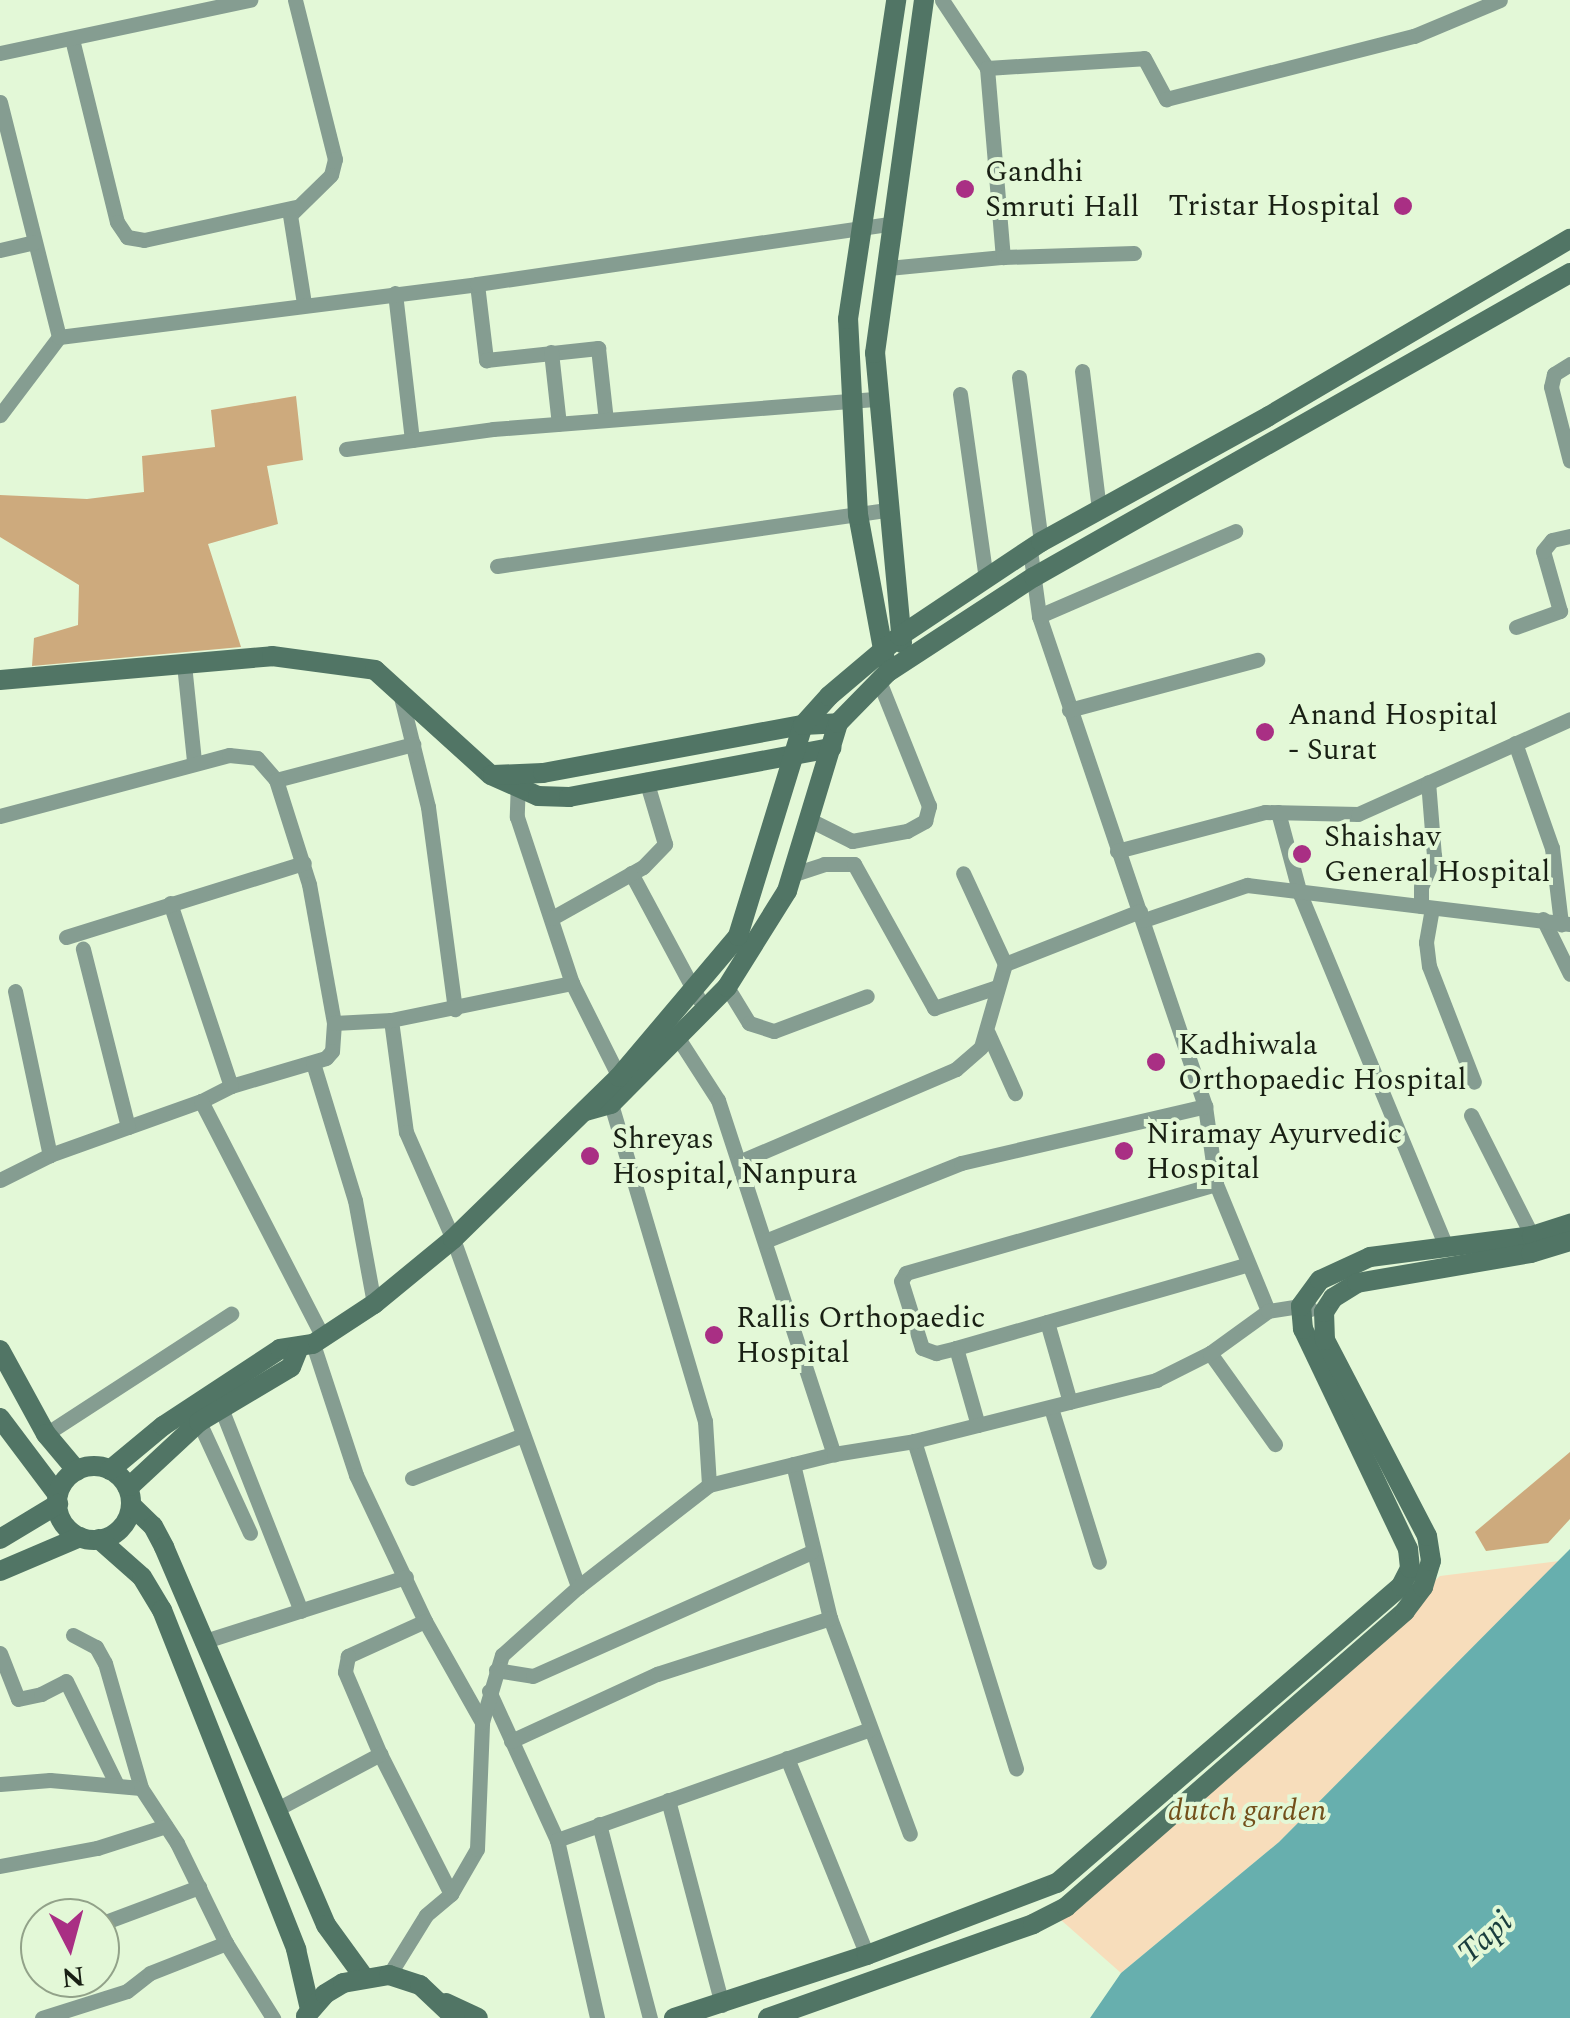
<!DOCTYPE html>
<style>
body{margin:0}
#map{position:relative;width:1570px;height:2018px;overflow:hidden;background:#e3f8d7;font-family:Spectral,serif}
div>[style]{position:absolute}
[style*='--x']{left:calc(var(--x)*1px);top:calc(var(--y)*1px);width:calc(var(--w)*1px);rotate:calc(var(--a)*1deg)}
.green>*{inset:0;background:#f7ddbb}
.forest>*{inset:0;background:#cdaa7d}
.water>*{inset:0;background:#67afae}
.street>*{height:15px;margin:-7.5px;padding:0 7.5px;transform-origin:7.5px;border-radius:7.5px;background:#859d91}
.secondary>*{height:20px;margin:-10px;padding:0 10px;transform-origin:10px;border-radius:10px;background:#517565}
.secondary>.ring{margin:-10px;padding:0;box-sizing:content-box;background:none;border:20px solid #517565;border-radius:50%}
.dots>*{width:28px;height:28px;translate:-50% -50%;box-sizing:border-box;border:5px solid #e3f8d7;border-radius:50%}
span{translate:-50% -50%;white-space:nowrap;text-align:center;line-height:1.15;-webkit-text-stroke:8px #e3f8d7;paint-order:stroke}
.poi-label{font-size:30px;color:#192014}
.left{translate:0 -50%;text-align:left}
.right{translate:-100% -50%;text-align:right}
.park-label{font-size:30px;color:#73501b;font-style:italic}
.water-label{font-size:32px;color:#193d3d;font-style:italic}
.north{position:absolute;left:20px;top:1898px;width:100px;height:100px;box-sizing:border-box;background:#e3f8d7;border:2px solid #92a289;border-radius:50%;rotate:174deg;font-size:28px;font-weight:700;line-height:40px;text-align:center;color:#192014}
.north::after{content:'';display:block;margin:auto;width:35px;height:45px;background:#a92f84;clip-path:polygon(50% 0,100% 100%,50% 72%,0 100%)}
</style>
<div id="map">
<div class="green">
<div style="clip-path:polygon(1559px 1561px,1279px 1842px,1121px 1973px,1061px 1920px,1440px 1576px)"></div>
</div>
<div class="forest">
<div style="clip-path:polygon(296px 396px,303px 460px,267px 466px,278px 524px,208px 544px,241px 647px,32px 666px,34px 638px,78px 625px,79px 585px,0 537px,0 495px,87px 499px,144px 492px,142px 456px,215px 447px,211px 410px)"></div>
<div style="clip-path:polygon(1570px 1452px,1570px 1519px,1548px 1543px,1486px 1551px,1475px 1532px)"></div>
</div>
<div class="water">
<div style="clip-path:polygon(1570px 1549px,1570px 2018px,1090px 2018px,1121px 1973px,1279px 1842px)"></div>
</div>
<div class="street">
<div style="--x:295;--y:0;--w:164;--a:75.9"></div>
<div style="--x:335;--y:159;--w:16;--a:104"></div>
<div style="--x:331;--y:175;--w:57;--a:135.7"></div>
<div style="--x:290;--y:215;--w:89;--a:81"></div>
<div style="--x:942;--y:0;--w:82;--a:56.5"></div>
<div style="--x:987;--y:68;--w:157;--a:-3.6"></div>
<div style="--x:1144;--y:58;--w:47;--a:61.8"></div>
<div style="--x:1166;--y:99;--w:256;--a:-14.3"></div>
<div style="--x:1414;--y:36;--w:93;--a:-22.7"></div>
<div style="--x:72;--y:39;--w:188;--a:76.2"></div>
<div style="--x:117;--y:222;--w:18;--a:56"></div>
<div style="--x:127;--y:237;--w:17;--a:10"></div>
<div style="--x:144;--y:240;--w:155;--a:-12.3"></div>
<div style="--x:0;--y:53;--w:256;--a:-12"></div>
<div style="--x:987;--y:68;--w:190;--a:85.2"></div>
<div style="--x:0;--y:102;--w:242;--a:75.9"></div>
<div style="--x:59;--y:337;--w:98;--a:127.1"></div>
<div style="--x:0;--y:250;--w:35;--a:-13"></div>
<div style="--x:888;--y:268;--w:116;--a:-5.5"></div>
<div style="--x:1003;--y:257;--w:131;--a:-1.7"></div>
<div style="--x:477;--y:284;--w:77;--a:83.2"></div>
<div style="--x:486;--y:360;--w:113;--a:-6.1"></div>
<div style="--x:598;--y:348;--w:72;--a:83.7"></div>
<div style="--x:395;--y:293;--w:148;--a:83.4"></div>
<div style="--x:59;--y:337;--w:421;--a:-7.2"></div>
<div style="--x:477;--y:284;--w:422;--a:-8.3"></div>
<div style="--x:551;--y:352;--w:72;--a:83.7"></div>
<div style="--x:1570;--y:364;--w:19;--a:148"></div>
<div style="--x:1554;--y:374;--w:13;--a:103"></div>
<div style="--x:1551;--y:387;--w:76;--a:75.6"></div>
<div style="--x:1082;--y:371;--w:140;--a:83"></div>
<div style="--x:1019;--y:377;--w:166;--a:82.4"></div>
<div style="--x:960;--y:394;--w:187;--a:82"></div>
<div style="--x:346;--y:449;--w:148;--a:-7.7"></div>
<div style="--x:493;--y:429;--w:386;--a:-4.5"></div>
<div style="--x:1030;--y:550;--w:67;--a:82.2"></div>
<div style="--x:1039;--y:616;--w:517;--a:71.28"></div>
<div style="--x:1205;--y:1106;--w:79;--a:82"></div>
<div style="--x:1216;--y:1184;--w:137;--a:67.7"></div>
<div style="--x:497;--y:566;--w:394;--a:-8.2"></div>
<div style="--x:1039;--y:616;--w:214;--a:-23.4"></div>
<div style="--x:1516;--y:627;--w:47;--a:-20"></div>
<div style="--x:1560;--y:611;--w:62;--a:-105.8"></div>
<div style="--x:1543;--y:551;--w:14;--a:-51"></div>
<div style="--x:1552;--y:540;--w:18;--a:-13"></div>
<div style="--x:184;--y:664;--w:98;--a:84.1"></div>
<div style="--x:400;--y:693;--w:117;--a:76.2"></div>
<div style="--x:428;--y:807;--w:204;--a:82.4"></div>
<div style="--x:1069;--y:710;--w:195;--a:-14.9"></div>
<div style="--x:1515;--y:743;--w:111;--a:70.6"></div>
<div style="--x:1552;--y:848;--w:77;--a:83.2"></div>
<div style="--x:276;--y:780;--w:142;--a:-14.7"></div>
<div style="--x:518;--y:780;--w:37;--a:92"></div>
<div style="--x:517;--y:817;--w:175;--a:71.7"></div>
<div style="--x:572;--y:983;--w:105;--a:63.4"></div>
<div style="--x:619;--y:1077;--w:28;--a:107"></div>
<div style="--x:611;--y:1104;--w:331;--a:73.5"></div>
<div style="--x:705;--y:1421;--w:64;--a:86.4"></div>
<div style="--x:1278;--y:812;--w:85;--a:75"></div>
<div style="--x:1300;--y:894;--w:379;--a:67.5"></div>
<div style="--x:0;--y:816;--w:237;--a:-14.9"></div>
<div style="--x:229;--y:755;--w:28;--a:6"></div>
<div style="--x:257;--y:758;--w:29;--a:49"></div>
<div style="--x:276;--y:780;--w:109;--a:72.4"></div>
<div style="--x:309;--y:884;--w:141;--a:79.8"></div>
<div style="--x:334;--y:1023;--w:28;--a:94"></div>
<div style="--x:332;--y:1051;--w:9;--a:131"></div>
<div style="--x:326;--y:1058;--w:99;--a:163.6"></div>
<div style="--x:231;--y:1086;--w:34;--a:153"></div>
<div style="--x:201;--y:1101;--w:77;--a:160.4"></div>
<div style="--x:810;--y:820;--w:47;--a:26.6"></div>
<div style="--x:852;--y:841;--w:56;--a:-10.3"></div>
<div style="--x:907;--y:831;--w:21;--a:-29"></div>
<div style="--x:925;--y:821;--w:16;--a:-75"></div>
<div style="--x:929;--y:806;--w:135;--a:-111.8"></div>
<div style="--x:1117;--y:851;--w:153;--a:-14.8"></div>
<div style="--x:1265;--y:812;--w:93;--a:1.2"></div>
<div style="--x:1358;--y:814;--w:232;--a:-24.1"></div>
<div style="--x:631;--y:873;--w:142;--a:61.8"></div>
<div style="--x:794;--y:874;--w:32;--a:-18"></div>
<div style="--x:824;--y:864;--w:30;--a:0"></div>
<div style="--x:854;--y:864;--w:165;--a:60.9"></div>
<div style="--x:934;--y:1008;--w:66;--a:-18.4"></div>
<div style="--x:170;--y:903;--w:193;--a:71.6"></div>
<div style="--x:1421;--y:906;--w:19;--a:-90"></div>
<div style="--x:1421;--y:887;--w:34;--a:-67"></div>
<div style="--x:1434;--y:856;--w:74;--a:-94.6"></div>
<div style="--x:1432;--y:908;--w:35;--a:100"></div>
<div style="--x:1426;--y:942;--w:24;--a:83"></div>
<div style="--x:1429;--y:966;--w:124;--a:68.8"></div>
<div style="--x:552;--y:918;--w:104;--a:-29.3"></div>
<div style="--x:643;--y:867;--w:32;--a:-46"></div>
<div style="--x:665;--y:844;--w:67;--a:-106.5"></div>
<div style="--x:1543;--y:919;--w:61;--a:63.9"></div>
<div style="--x:1144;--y:920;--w:109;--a:-18.8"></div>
<div style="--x:1247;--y:885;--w:325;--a:6.9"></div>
<div style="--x:66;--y:937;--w:249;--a:-17.3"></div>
<div style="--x:1005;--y:964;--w:145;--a:-21.4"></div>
<div style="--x:727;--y:987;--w:42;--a:58.6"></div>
<div style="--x:749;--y:1023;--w:26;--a:18"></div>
<div style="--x:774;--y:1031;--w:99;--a:-20.6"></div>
<div style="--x:15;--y:991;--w:168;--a:78"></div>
<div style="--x:391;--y:1020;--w:113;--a:82.4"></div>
<div style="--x:406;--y:1132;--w:117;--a:66.3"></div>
<div style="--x:453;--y:1239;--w:370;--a:70.2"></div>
<div style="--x:334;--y:1023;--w:57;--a:-3"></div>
<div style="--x:391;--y:1020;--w:185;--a:-11.6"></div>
<div style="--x:988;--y:1033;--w:66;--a:65.8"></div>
<div style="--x:678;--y:1038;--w:74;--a:57.2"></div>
<div style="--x:718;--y:1100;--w:373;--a:71.9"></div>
<div style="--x:313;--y:1063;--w:143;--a:73"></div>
<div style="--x:355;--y:1200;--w:106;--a:79.6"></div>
<div style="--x:201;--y:1101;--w:266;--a:62.7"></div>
<div style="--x:1471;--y:1115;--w:136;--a:63.2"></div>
<div style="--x:739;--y:1162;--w:236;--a:-23.2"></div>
<div style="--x:956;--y:1069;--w:33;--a:-41"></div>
<div style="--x:981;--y:1047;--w:86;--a:-73.9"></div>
<div style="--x:1005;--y:964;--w:100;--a:-114.8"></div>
<div style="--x:0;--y:1180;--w:56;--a:-26.6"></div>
<div style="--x:50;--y:1155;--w:83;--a:-19.7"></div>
<div style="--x:128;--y:1127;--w:184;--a:-104.2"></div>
<div style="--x:1216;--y:1184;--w:323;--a:164"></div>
<div style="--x:906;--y:1273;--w:9;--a:122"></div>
<div style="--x:901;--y:1281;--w:70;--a:72.6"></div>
<div style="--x:922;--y:1348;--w:15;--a:20"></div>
<div style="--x:936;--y:1353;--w:21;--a:-14"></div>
<div style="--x:956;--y:1348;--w:302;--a:-16"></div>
<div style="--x:765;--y:1241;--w:211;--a:-21.7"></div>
<div style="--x:961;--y:1163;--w:251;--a:-13.1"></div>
<div style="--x:1047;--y:1322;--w:83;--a:74"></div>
<div style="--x:313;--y:1344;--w:138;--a:71.8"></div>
<div style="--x:356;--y:1475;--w:161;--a:64.7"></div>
<div style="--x:425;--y:1621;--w:116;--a:60.6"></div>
<div style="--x:956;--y:1348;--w:80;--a:74.1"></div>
<div style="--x:1210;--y:1353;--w:112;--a:54.5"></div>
<div style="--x:221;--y:1408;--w:218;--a:68.5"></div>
<div style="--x:1051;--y:1408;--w:161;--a:72.7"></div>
<div style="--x:199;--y:1422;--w:122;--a:65.3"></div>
<div style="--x:46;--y:1434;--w:221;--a:-33"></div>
<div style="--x:914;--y:1441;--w:343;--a:72.7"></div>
<div style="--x:793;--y:1464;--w:158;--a:76.5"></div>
<div style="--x:830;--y:1618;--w:230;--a:69.7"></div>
<div style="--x:412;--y:1478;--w:119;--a:-21.2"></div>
<div style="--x:425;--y:1621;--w:85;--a:155.6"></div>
<div style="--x:348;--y:1656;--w:16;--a:101"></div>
<div style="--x:345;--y:1672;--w:89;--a:66.9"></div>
<div style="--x:380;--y:1754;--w:157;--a:63.1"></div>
<div style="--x:73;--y:1635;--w:26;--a:28"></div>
<div style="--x:96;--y:1647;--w:18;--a:61"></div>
<div style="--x:105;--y:1663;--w:130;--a:73.9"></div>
<div style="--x:202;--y:1642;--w:214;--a:-17.7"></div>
<div style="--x:0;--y:1653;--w:49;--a:68.6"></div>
<div style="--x:18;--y:1699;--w:24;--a:-12"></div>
<div style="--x:41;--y:1694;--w:28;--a:-27"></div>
<div style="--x:66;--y:1681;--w:116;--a:63.9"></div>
<div style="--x:496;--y:1670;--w:37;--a:9"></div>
<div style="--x:533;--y:1676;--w:304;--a:-24"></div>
<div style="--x:489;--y:1691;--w:164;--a:65.5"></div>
<div style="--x:557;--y:1840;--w:182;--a:77.3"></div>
<div style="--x:511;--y:1741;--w:161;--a:-24.7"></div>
<div style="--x:657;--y:1674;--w:182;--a:-17.9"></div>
<div style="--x:787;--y:1758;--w:213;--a:67.9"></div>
<div style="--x:0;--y:1784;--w:50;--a:-4.6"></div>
<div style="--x:50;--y:1780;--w:91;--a:5"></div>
<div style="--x:141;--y:1788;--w:66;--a:56.8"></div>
<div style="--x:177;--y:1843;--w:111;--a:63.9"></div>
<div style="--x:226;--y:1943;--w:89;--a:57.9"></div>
<div style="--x:668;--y:1800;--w:212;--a:75.2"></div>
<div style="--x:279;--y:1808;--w:115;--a:-28.1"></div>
<div style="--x:599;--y:1824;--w:201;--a:75.3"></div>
<div style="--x:557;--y:1840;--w:332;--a:-19.5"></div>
<div style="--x:0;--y:1866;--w:99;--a:-10.5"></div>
<div style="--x:97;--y:1848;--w:72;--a:-17.7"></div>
<div style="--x:100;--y:1924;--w:106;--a:-20.5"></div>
<div style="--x:389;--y:1975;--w:70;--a:-58.3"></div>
<div style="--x:426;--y:1915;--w:33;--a:-40"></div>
<div style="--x:451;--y:1894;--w:52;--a:-60"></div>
<div style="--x:477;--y:1849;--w:127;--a:-87.7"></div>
<div style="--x:482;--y:1722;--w:70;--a:-73.4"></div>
<div style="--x:502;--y:1655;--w:102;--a:-41.8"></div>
<div style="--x:578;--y:1587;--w:166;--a:-37.9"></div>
<div style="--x:709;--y:1485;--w:129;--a:-13.9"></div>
<div style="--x:834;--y:1454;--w:81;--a:-9.2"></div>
<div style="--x:914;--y:1441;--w:250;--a:-14.1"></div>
<div style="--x:1156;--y:1380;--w:60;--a:-26.6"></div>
<div style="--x:1210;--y:1353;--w:72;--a:-35.9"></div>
<div style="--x:1268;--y:1311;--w:33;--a:-9"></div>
<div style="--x:1301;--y:1306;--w:10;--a:17"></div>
<div style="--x:42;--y:2018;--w:89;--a:-17.6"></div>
<div style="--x:127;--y:1991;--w:29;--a:-38"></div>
<div style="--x:150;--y:1973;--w:82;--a:-21.5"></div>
</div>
<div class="secondary">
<div style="--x:902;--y:643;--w:291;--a:-95.3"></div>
<div style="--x:875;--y:353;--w:356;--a:-82.1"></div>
<div style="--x:885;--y:660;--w:147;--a:-100.5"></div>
<div style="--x:858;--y:515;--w:196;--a:-92.9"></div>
<div style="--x:848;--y:319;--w:323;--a:-81.4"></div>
<div style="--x:0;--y:680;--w:273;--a:-5"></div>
<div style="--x:272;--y:656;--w:104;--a:7.7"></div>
<div style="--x:375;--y:670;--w:156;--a:42.2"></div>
<div style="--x:491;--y:775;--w:51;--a:24.1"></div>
<div style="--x:538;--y:796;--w:31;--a:2"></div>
<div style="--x:569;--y:797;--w:267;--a:-10.6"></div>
<div style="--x:493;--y:775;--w:50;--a:-2.3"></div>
<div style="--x:543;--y:773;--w:264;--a:-10.5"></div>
<div style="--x:803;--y:725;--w:35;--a:-3"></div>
<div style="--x:586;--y:1111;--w:26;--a:-16"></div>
<div style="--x:611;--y:1104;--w:165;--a:-45.2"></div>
<div style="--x:727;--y:987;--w:113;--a:-58"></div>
<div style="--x:787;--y:891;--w:176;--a:-73.1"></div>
<div style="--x:838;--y:723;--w:71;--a:-45.6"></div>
<div style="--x:888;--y:672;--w:174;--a:-33.1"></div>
<div style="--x:1034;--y:577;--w:616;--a:-29.56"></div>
<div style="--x:0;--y:1350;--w:96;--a:61.3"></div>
<div style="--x:46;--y:1434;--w:48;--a:50"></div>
<div style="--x:0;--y:1418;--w:96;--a:53"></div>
<div class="ring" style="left:57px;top:1466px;width:54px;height:54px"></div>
<div style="--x:110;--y:1470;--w:69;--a:-39.7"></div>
<div style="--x:163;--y:1426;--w:140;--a:-33.3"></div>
<div style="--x:280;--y:1349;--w:33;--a:-9"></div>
<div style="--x:313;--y:1344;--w:73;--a:-33.3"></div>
<div style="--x:374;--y:1304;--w:102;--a:-39.4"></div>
<div style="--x:453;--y:1239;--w:232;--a:-44.3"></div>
<div style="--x:619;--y:1077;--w:185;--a:-49.8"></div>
<div style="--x:738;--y:936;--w:221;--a:-72.9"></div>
<div style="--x:803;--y:725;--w:39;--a:-48"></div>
<div style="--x:829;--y:696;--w:93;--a:-40.2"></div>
<div style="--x:900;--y:636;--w:169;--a:-33.7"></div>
<div style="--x:1041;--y:542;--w:260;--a:-28.9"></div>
<div style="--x:1269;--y:416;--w:349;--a:-30.5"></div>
<div style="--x:128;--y:1488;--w:97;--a:-42.9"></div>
<div style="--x:199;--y:1422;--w:107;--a:-30.9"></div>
<div style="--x:291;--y:1367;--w:22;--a:-68"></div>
<div style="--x:131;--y:1505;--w:30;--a:44"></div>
<div style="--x:153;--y:1526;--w:24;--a:62"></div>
<div style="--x:164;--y:1547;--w:411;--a:66.8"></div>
<div style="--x:326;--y:1925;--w:63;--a:54"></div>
<div style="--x:0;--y:1539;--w:68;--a:-31.1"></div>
<div style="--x:99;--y:1539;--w:57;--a:41.5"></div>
<div style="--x:142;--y:1577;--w:39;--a:59"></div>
<div style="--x:162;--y:1610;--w:365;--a:68.4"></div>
<div style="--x:296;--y:1949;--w:62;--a:76.9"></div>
<div style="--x:0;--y:1571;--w:87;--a:-23"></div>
<div style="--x:446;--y:2003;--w:35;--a:25"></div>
<div style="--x:306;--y:2016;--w:29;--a:-49"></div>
<div style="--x:325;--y:1994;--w:21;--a:-31"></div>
<div style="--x:343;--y:1983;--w:47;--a:-9.9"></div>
<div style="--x:389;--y:1975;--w:33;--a:18"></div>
<div style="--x:420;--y:1985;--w:48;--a:43.3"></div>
<div style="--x:674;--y:2018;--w:203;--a:-18.1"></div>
<div style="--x:867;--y:1955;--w:203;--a:-20.8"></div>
<div style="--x:1057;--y:1883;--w:454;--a:-40.8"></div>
<div style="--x:1401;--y:1586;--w:20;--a:-63"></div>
<div style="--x:1410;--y:1568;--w:19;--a:-96"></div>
<div style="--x:1408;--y:1549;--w:244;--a:-115.5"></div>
<div style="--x:1303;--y:1329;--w:23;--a:-95"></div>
<div style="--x:1301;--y:1306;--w:32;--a:-54"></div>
<div style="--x:1320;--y:1280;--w:55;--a:-24.7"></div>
<div style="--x:1370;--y:1257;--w:163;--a:-7.4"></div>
<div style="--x:1532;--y:1236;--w:40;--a:-18"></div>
<div style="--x:768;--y:2018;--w:281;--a:-19.5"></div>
<div style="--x:1033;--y:1924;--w:37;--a:-27"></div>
<div style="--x:1066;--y:1907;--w:450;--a:-41.1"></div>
<div style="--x:1405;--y:1611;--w:30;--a:-53"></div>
<div style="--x:1423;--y:1587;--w:27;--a:-73"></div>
<div style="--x:1431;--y:1561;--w:25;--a:-99"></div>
<div style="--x:1427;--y:1536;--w:221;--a:-117.5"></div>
<div style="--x:1325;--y:1340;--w:28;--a:-92"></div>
<div style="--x:1324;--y:1312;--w:17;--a:-57"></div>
<div style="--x:1333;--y:1298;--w:28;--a:-32"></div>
<div style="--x:1357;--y:1283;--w:177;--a:-9.8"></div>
<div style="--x:1531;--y:1253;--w:41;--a:-17.1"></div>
</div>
<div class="dots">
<div style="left:965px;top:189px;background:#a92f84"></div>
<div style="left:1403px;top:206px;background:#a92f84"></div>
<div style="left:1265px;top:732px;background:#a92f84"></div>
<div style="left:1302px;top:854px;background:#a92f84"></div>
<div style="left:1156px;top:1062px;background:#a92f84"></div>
<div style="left:1124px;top:1151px;background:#a92f84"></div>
<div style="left:590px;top:1156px;background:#a92f84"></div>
<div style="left:714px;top:1335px;background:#a92f84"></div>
</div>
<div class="poi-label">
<span class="left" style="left:985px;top:189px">Gandhi<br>Smruti Hall</span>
<span class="right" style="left:1380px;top:206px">Tristar Hospital</span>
<span class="left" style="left:1288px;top:732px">Anand Hospital<br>- Surat</span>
<span class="left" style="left:1324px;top:854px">Shaishav<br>General Hospital</span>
<span class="left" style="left:1178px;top:1062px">Kadhiwala<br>Orthopaedic Hospital</span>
<span class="left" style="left:1146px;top:1151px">Niramay Ayurvedic<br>Hospital</span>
<span class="left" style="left:612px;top:1156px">Shreyas<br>Hospital, Nanpura</span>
<span class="left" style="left:736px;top:1335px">Rallis Orthopaedic<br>Hospital</span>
</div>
<div class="park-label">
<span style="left:1247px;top:1811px">dutch garden</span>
</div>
<div class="water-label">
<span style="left:1486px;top:1938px;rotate:-42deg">Tapi</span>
</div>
<div class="north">N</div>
</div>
